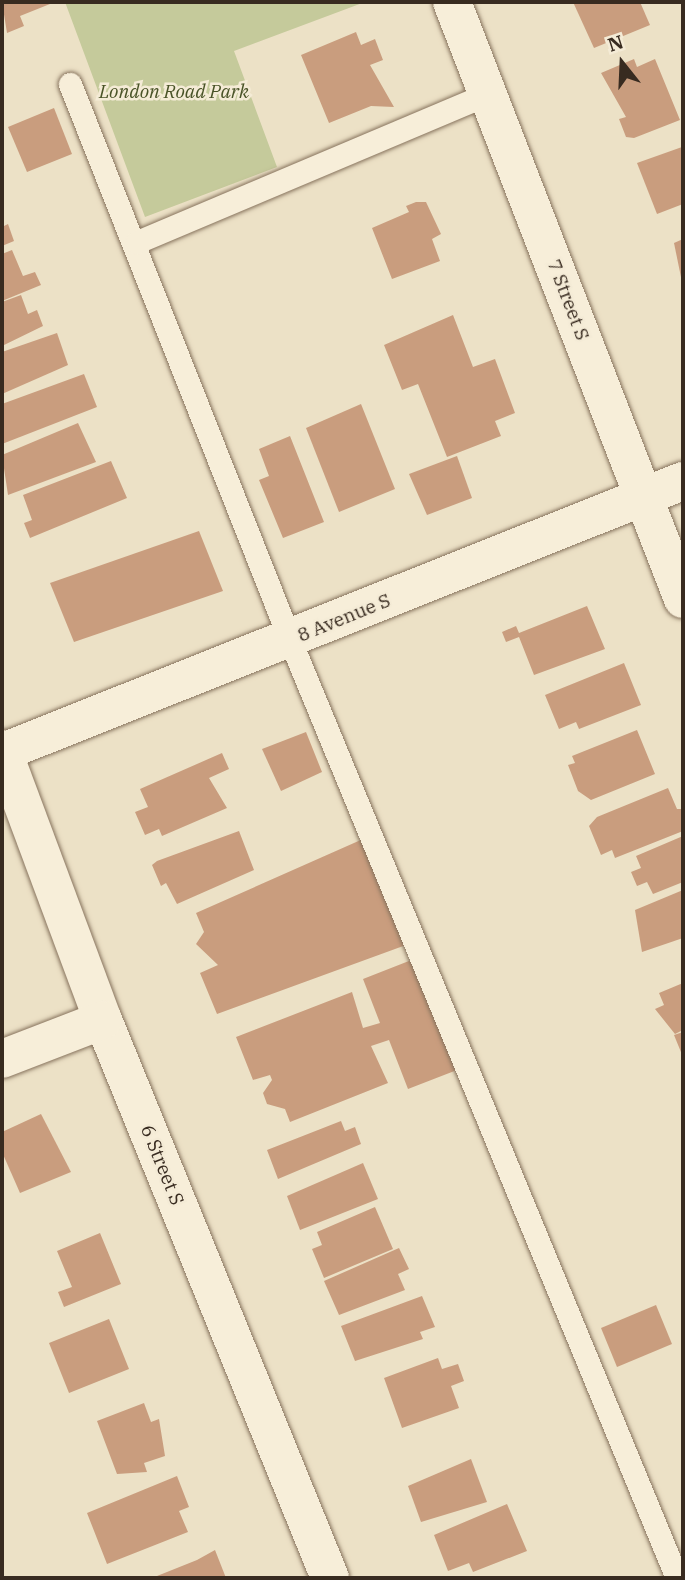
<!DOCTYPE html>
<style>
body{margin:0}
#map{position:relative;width:685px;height:1580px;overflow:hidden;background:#ece1c6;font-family:"IBM Plex Serif",serif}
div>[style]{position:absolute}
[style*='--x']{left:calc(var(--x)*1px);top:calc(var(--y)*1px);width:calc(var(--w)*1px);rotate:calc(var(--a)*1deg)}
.green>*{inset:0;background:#c5ca9b}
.building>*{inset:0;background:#c99d7e}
.roads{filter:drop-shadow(0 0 2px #87735d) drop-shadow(0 0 2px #87735d)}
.service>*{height:23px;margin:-11.5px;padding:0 11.5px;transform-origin:11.5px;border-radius:11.5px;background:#f7eed9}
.minor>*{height:38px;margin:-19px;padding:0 19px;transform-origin:19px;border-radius:19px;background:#f7eed9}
span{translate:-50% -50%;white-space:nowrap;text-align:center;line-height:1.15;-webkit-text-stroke:5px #f4ebd6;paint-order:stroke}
.park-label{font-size:19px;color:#495327;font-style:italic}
.street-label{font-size:19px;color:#382b20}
.frame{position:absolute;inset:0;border:4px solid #382b20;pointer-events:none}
.north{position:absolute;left:587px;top:28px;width:70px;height:70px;-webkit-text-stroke:5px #f4ebd6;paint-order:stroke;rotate:342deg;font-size:19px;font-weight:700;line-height:28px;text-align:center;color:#382b20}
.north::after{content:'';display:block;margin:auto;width:24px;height:32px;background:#382b20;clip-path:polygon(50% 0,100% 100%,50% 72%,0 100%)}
</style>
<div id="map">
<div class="green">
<div style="clip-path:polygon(65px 2px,365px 2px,234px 51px,277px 167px,145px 217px)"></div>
</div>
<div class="building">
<div style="clip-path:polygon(2px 2px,55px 2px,20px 16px,24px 26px,7px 33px)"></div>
<div style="clip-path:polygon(573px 2px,640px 2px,650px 25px,594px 48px)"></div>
<div style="clip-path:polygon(356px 32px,361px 45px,375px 39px,383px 60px,370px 65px,394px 107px,371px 106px,329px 123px,301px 55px)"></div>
<div style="clip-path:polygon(634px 59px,637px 67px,655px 59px,680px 120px,634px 138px,626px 137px,619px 119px,626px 117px,601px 73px)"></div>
<div style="clip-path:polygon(54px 108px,72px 154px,27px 172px,8px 127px)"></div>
<div style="clip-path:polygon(682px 147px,683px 204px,657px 214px,637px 163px)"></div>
<div style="clip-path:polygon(416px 202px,426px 202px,441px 234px,432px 239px,440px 261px,392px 279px,372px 228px,409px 212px,406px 206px)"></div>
<div style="clip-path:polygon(8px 224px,14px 241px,2px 246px,2px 227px)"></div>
<div style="clip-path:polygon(683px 239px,683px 287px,674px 243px)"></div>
<div style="clip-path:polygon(12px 250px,23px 276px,35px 272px,41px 285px,2px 301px,2px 254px)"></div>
<div style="clip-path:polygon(21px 295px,28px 314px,37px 310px,43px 326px,2px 346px,2px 302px)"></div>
<div style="clip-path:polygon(453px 315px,473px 367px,495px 359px,515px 413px,495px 421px,501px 436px,447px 457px,418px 384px,402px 390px,384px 345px)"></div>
<div style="clip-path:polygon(57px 333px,68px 365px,2px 394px,2px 352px)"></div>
<div style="clip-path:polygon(84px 374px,97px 407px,2px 444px,2px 404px)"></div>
<div style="clip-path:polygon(361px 404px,395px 489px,339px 512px,306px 428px)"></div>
<div style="clip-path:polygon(78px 423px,96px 462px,8px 495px,2px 455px)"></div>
<div style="clip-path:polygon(290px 436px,324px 522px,283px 538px,259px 480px,269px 476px,259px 449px)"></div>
<div style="clip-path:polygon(457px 456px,472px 498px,427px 515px,409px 474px)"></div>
<div style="clip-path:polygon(111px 461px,127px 498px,30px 538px,24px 523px,32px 520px,23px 495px)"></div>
<div style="clip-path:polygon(199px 531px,223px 591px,74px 642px,50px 583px)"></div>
<div style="clip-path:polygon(587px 606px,605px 649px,534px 675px,519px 637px,506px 642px,502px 632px,516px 626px,519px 633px)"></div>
<div style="clip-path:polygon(624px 663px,641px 705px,579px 729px,576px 722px,559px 729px,545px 695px)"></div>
<div style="clip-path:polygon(637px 730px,655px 774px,591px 800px,578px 791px,568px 765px,575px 763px,572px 756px)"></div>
<div style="clip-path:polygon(306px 732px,322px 772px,281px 791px,262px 749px)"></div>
<div style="clip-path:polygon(222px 753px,229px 769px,209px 778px,227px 808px,162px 836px,159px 829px,145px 835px,135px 812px,148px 807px,140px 789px)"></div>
<div style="clip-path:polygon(668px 788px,677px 809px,683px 809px,683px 831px,615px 858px,612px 850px,601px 855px,589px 826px,597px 817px)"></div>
<div style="clip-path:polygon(239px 831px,254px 870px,177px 904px,166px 883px,161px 886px,152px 865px,157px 861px)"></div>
<div style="clip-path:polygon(683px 836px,683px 882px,653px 894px,647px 882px,637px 886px,631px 872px,641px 868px,636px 856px)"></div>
<div style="clip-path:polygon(363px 839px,406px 945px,217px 1014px,200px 973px,218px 965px,196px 944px,204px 932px,196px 913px)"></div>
<div style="clip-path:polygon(683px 890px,683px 938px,642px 952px,635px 910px)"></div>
<div style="clip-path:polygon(414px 959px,457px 1070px,408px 1089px,389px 1040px,371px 1046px,388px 1083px,290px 1122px,285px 1109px,267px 1104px,263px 1093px,272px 1080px,270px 1075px,253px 1080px,236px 1037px,352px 992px,363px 1028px,380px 1023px,363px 979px)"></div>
<div style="clip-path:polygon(683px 983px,683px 1030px,675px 1034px,655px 1009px,664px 1005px,659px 993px)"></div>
<div style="clip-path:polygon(683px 1032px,683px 1057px,674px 1035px)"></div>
<div style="clip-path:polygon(41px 1114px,71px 1172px,20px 1193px,2px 1152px,2px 1132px)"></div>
<div style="clip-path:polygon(341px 1121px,345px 1131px,355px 1127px,361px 1144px,278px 1179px,267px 1150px)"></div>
<div style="clip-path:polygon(363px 1163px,378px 1199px,300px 1230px,287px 1196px)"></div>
<div style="clip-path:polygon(375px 1207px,393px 1249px,324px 1278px,312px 1249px,322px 1245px,317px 1232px)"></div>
<div style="clip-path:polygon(100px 1233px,121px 1284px,64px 1307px,58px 1292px,72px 1287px,57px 1251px)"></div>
<div style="clip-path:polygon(399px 1248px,409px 1269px,398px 1274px,405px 1290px,339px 1315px,324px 1281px)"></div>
<div style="clip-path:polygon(422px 1296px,435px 1327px,420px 1332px,423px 1339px,355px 1361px,341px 1326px)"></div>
<div style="clip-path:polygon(656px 1305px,672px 1344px,617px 1367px,601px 1328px)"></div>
<div style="clip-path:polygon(109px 1319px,129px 1369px,69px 1393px,49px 1343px)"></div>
<div style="clip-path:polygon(438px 1358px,442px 1369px,458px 1364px,464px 1381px,451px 1386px,459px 1408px,402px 1428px,384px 1378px)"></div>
<div style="clip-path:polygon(144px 1403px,151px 1422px,159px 1419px,165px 1456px,144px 1463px,147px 1472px,117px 1474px,97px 1421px)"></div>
<div style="clip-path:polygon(471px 1459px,487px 1502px,421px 1522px,408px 1486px)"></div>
<div style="clip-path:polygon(177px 1476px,189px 1507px,179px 1511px,188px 1532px,107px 1564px,87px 1513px)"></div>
<div style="clip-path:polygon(507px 1504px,527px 1551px,473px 1572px,469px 1563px,448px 1571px,434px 1535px)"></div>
<div style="clip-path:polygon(215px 1550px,226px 1578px,152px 1578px,197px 1560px)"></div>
</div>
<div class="roads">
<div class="service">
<div style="--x:70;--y:84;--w:598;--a:68.41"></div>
<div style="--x:290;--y:640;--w:1015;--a:67.58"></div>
<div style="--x:137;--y:242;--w:382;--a:-22.9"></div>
</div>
<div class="minor">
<div style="--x:452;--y:2;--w:640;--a:68.85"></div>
<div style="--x:2;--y:749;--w:289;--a:69.6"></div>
<div style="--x:103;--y:1020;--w:602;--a:67.86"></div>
<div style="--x:3;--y:752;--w:732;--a:-21.73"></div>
<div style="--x:2;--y:1059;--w:108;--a:-21.1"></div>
</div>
</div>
<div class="park-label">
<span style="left:174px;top:92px">London Road Park</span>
</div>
<div class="street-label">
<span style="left:568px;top:300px;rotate:69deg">7 Street S</span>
<span style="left:344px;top:618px;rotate:-22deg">8 Avenue S</span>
<span style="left:162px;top:1165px;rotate:68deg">6 Street S</span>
</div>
<div class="frame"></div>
<div class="north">N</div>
</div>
